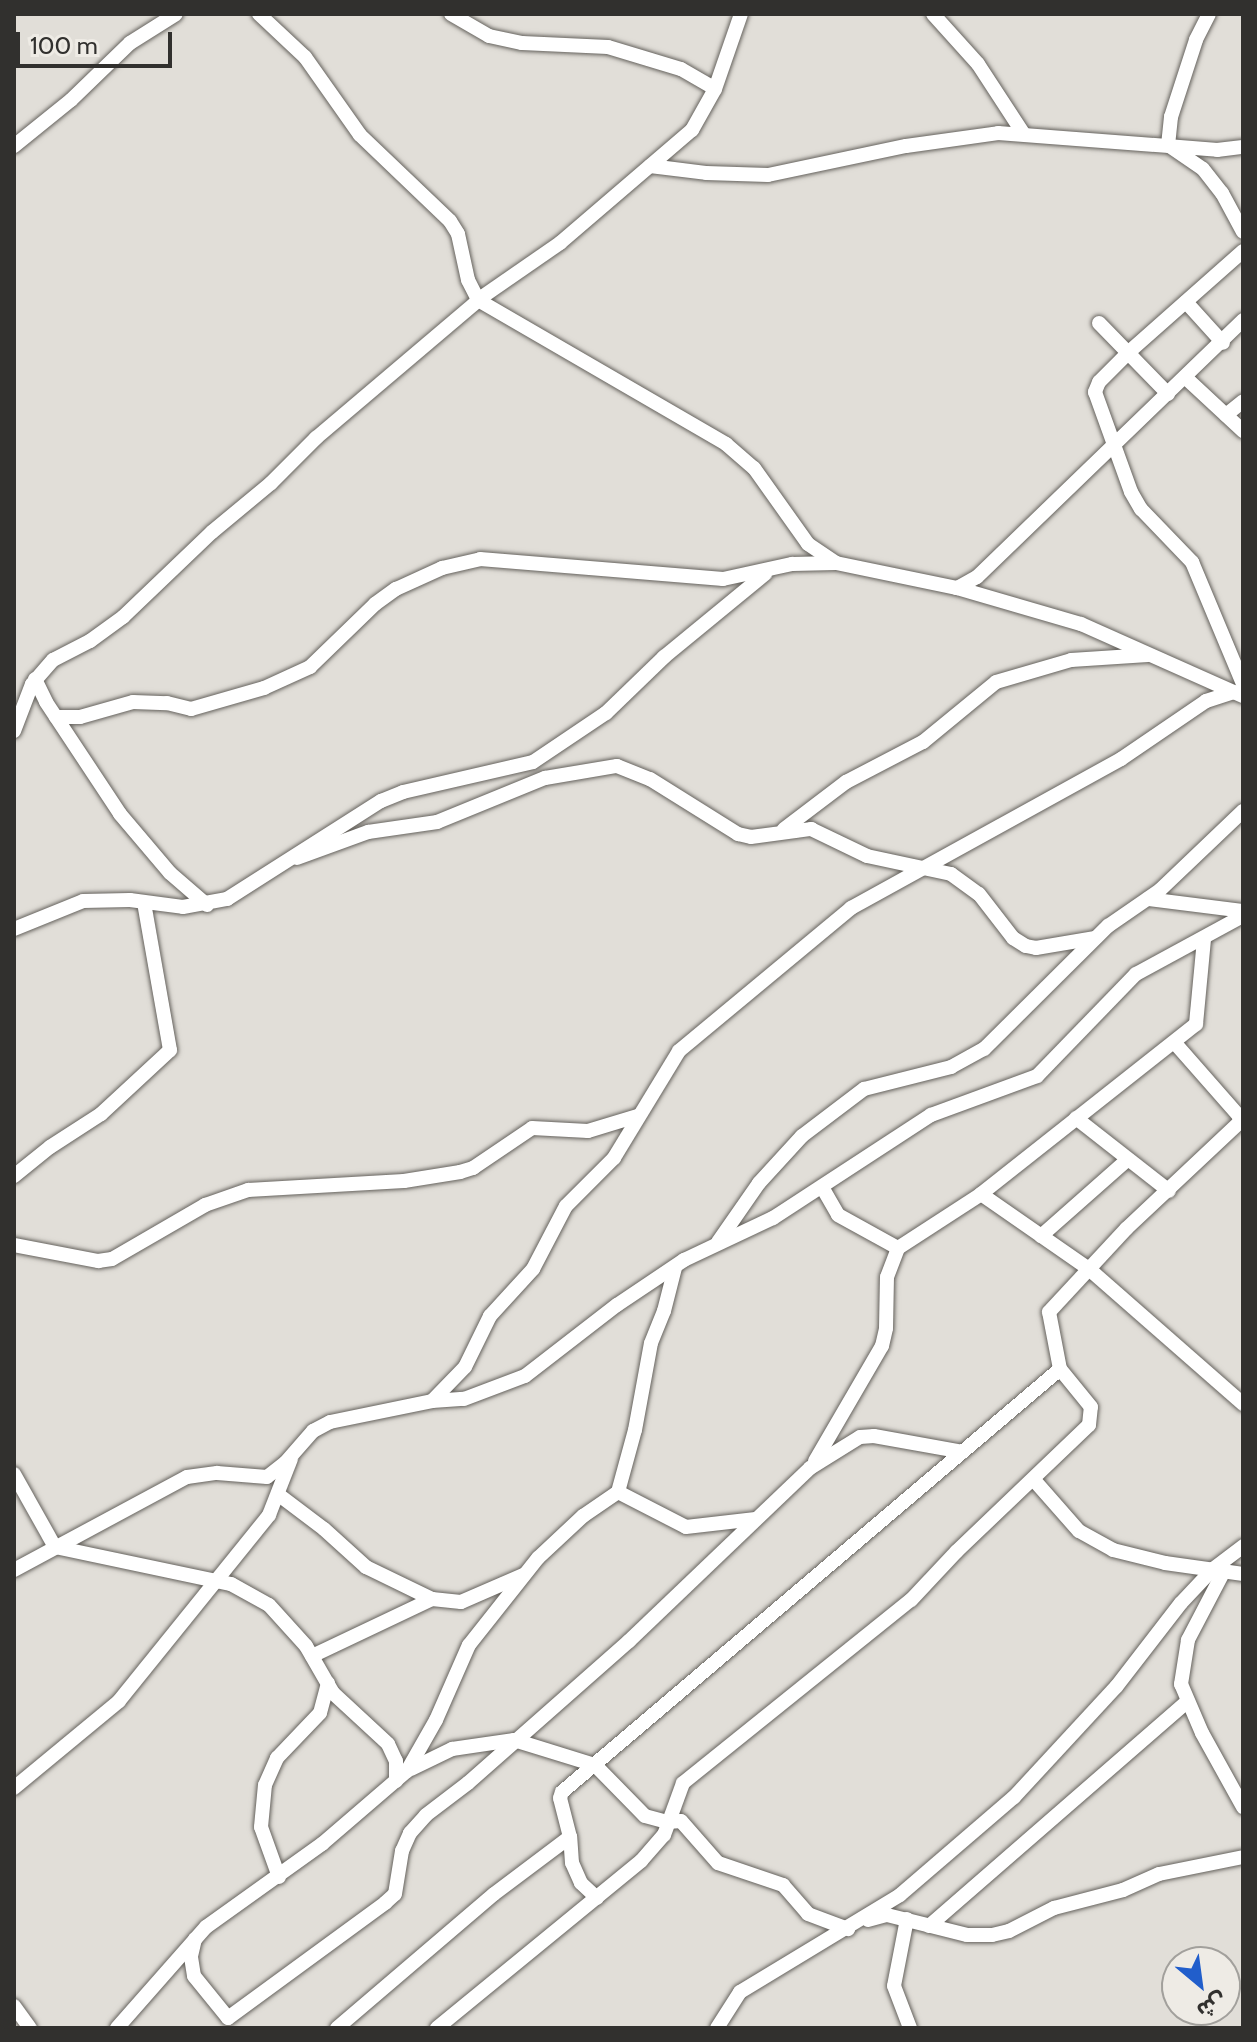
<!DOCTYPE html>
<meta charset="utf-8">
<style>
body{margin:0}
#map{position:relative;width:1257px;height:2042px;overflow:hidden;background:#e1ded8;font-family:Cabin,"Noto Sans Arabic",sans-serif}
div>[style]{position:absolute}
[style*='--x']{left:calc(var(--x)*1px);top:calc(var(--y)*1px);width:calc(var(--w)*1px);rotate:calc(var(--a)*1deg)}
.roads{filter:drop-shadow(0 0 2px #65625d) drop-shadow(0 0 2px #65625d)}
.minor>*{height:14px;margin:-7px;padding:0 7px;transform-origin:7px;border-radius:7px;background:#fff}
span{translate:-50% -50%;white-space:nowrap;text-align:center;line-height:1.15;-webkit-text-stroke:8px #eeebe5;paint-order:stroke}
.frame{position:absolute;inset:0;border:16px solid #31302e;pointer-events:none}
.north{position:absolute;left:1161px;top:1946px;width:80px;height:80px;box-sizing:border-box;background:#eeebe5;border:2px solid #a2a09c;border-radius:50%;rotate:151deg;font-size:22px;font-weight:700;line-height:32px;text-align:center;color:#31302e}
.north::after{content:'';display:block;margin:auto;width:28px;height:36px;background:#215ecb;clip-path:polygon(50% 0,100% 100%,50% 72%,0 100%)}
.scale{position:absolute;left:16px;top:32px;width:156px;height:36px;box-sizing:border-box;border:4px solid #31302e;border-top:0;padding-left:10px;font-size:24px;line-height:28px;white-space:nowrap;color:#31302e;-webkit-text-stroke:6px #eeebe5;paint-order:stroke}
</style>
<div id="map">
<div class="roads">
<div class="minor">
<div style="--x:259;--y:14;--w:63;--a:43.1"></div>
<div style="--x:305;--y:57;--w:95;--a:54.8"></div>
<div style="--x:360;--y:135;--w:124;--a:43.7"></div>
<div style="--x:450;--y:221;--w:15;--a:58"></div>
<div style="--x:458;--y:234;--w:47;--a:77.7"></div>
<div style="--x:468;--y:280;--w:22;--a:63"></div>
<div style="--x:478;--y:300;--w:287;--a:30.1"></div>
<div style="--x:726;--y:444;--w:37;--a:41"></div>
<div style="--x:754;--y:468;--w:93;--a:54.6"></div>
<div style="--x:808;--y:544;--w:34;--a:34"></div>
<div style="--x:451;--y:14;--w:44;--a:30.1"></div>
<div style="--x:489;--y:36;--w:34;--a:12"></div>
<div style="--x:522;--y:43;--w:86;--a:2.7"></div>
<div style="--x:608;--y:47;--w:76;--a:16.8"></div>
<div style="--x:681;--y:69;--w:39;--a:30"></div>
<div style="--x:933;--y:14;--w:67;--a:48"></div>
<div style="--x:978;--y:64;--w:82;--a:56.9"></div>
<div style="--x:1209;--y:14;--w:29;--a:117"></div>
<div style="--x:1196;--y:40;--w:81;--a:108"></div>
<div style="--x:1171;--y:117;--w:28;--a:96"></div>
<div style="--x:1168;--y:145;--w:42;--a:34.4"></div>
<div style="--x:1203;--y:169;--w:31;--a:52"></div>
<div style="--x:1222;--y:193;--w:44;--a:61.7"></div>
<div style="--x:14;--y:146;--w:73;--a:-38.9"></div>
<div style="--x:71;--y:100;--w:82;--a:-44"></div>
<div style="--x:130;--y:43;--w:54;--a:-32.2"></div>
<div style="--x:650;--y:166;--w:56;--a:7.1"></div>
<div style="--x:706;--y:173;--w:62;--a:1.8"></div>
<div style="--x:768;--y:175;--w:141;--a:-11.9"></div>
<div style="--x:906;--y:146;--w:93;--a:-8"></div>
<div style="--x:998;--y:133;--w:220;--a:4.4"></div>
<div style="--x:1217;--y:150;--w:26;--a:-7"></div>
<div style="--x:1243;--y:251;--w:152;--a:138.5"></div>
<div style="--x:1129;--y:352;--w:42;--a:135"></div>
<div style="--x:1099;--y:382;--w:11;--a:112"></div>
<div style="--x:1095;--y:392;--w:106;--a:70.2"></div>
<div style="--x:1131;--y:492;--w:20;--a:60"></div>
<div style="--x:1141;--y:509;--w:74;--a:46.1"></div>
<div style="--x:1192;--y:562;--w:132;--a:67.3"></div>
<div style="--x:1186;--y:302;--w:55;--a:47.9"></div>
<div style="--x:1099;--y:323;--w:99;--a:45.8"></div>
<div style="--x:1186;--y:378;--w:78;--a:42.9"></div>
<div style="--x:1226;--y:415;--w:22;--a:-39"></div>
<div style="--x:957;--y:588;--w:23;--a:-29"></div>
<div style="--x:977;--y:577;--w:370;--a:-44"></div>
<div style="--x:35;--y:679;--w:25;--a:64"></div>
<div style="--x:46;--y:702;--w:134;--a:56.5"></div>
<div style="--x:120;--y:814;--w:77;--a:49.7"></div>
<div style="--x:170;--y:873;--w:49;--a:40.9"></div>
<div style="--x:56;--y:717;--w:24;--a:0"></div>
<div style="--x:80;--y:717;--w:55;--a:-15.8"></div>
<div style="--x:133;--y:702;--w:34;--a:2"></div>
<div style="--x:167;--y:703;--w:25;--a:14"></div>
<div style="--x:191;--y:709;--w:76;--a:-16"></div>
<div style="--x:264;--y:688;--w:51;--a:-24.5"></div>
<div style="--x:310;--y:667;--w:91;--a:-44.1"></div>
<div style="--x:375;--y:604;--w:26;--a:-36"></div>
<div style="--x:396;--y:589;--w:51;--a:-24.5"></div>
<div style="--x:442;--y:568;--w:39;--a:-13"></div>
<div style="--x:480;--y:559;--w:244;--a:4.7"></div>
<div style="--x:723;--y:579;--w:71;--a:-12.3"></div>
<div style="--x:792;--y:564;--w:44;--a:-1.3"></div>
<div style="--x:836;--y:563;--w:124;--a:11.7"></div>
<div style="--x:957;--y:588;--w:129;--a:16.2"></div>
<div style="--x:1081;--y:624;--w:177;--a:24"></div>
<div style="--x:14;--y:731;--w:50;--a:-69"></div>
<div style="--x:32;--y:684;--w:32;--a:-49"></div>
<div style="--x:53;--y:660;--w:42;--a:-27.2"></div>
<div style="--x:90;--y:641;--w:41;--a:-36"></div>
<div style="--x:123;--y:617;--w:123;--a:-43.7"></div>
<div style="--x:212;--y:532;--w:77;--a:-39.7"></div>
<div style="--x:271;--y:483;--w:64;--a:-45"></div>
<div style="--x:316;--y:438;--w:218;--a:-40.3"></div>
<div style="--x:482;--y:297;--w:95;--a:-34.7"></div>
<div style="--x:560;--y:243;--w:174;--a:-40.6"></div>
<div style="--x:692;--y:130;--w:47;--a:-60.7"></div>
<div style="--x:715;--y:89;--w:79;--a:-70.9"></div>
<div style="--x:784;--y:829;--w:78;--a:-37.2"></div>
<div style="--x:846;--y:782;--w:87;--a:-27.5"></div>
<div style="--x:923;--y:742;--w:94;--a:-39.4"></div>
<div style="--x:996;--y:682;--w:78;--a:-16.3"></div>
<div style="--x:1071;--y:660;--w:77;--a:-3.7"></div>
<div style="--x:297;--y:858;--w:76;--a:-20.1"></div>
<div style="--x:368;--y:832;--w:70;--a:-8.2"></div>
<div style="--x:437;--y:822;--w:117;--a:-22.2"></div>
<div style="--x:545;--y:778;--w:73;--a:-9.5"></div>
<div style="--x:617;--y:766;--w:35;--a:22"></div>
<div style="--x:650;--y:779;--w:104;--a:32"></div>
<div style="--x:738;--y:834;--w:13;--a:13"></div>
<div style="--x:751;--y:837;--w:61;--a:-7.6"></div>
<div style="--x:811;--y:829;--w:62;--a:25.7"></div>
<div style="--x:867;--y:856;--w:86;--a:12.1"></div>
<div style="--x:951;--y:874;--w:34;--a:36"></div>
<div style="--x:979;--y:894;--w:56;--a:52.3"></div>
<div style="--x:1013;--y:938;--w:15;--a:32"></div>
<div style="--x:1026;--y:946;--w:10;--a:11"></div>
<div style="--x:1036;--y:948;--w:60;--a:-9.6"></div>
<div style="--x:1148;--y:899;--w:96;--a:7.2"></div>
<div style="--x:14;--y:929;--w:74;--a:-22.1"></div>
<div style="--x:83;--y:901;--w:47;--a:-1.2"></div>
<div style="--x:130;--y:900;--w:53;--a:7.5"></div>
<div style="--x:183;--y:907;--w:45;--a:-10.3"></div>
<div style="--x:227;--y:899;--w:183;--a:-32.5"></div>
<div style="--x:381;--y:801;--w:24;--a:-22"></div>
<div style="--x:403;--y:792;--w:133;--a:-13"></div>
<div style="--x:533;--y:762;--w:88;--a:-33.9"></div>
<div style="--x:606;--y:713;--w:81;--a:-44"></div>
<div style="--x:664;--y:657;--w:131;--a:-39.4"></div>
<div style="--x:1076;--y:1118;--w:118;--a:38.1"></div>
<div style="--x:14;--y:1176;--w:46;--a:-38.9"></div>
<div style="--x:50;--y:1147;--w:61;--a:-32.9"></div>
<div style="--x:101;--y:1114;--w:94;--a:-42.8"></div>
<div style="--x:170;--y:1050;--w:149;--a:-100"></div>
<div style="--x:822;--y:1187;--w:32;--a:60"></div>
<div style="--x:838;--y:1215;--w:68;--a:28.8"></div>
<div style="--x:981;--y:1194;--w:131;--a:34.8"></div>
<div style="--x:1089;--y:1269;--w:205;--a:41.2"></div>
<div style="--x:1041;--y:1236;--w:116;--a:-41.5"></div>
<div style="--x:718;--y:1242;--w:72;--a:-55.2"></div>
<div style="--x:759;--y:1183;--w:64;--a:-47.5"></div>
<div style="--x:802;--y:1136;--w:78;--a:-37.2"></div>
<div style="--x:864;--y:1089;--w:90;--a:-14.2"></div>
<div style="--x:951;--y:1067;--w:38;--a:-29"></div>
<div style="--x:984;--y:1049;--w:175;--a:-44.8"></div>
<div style="--x:1108;--y:926;--w:63;--a:-34.7"></div>
<div style="--x:1160;--y:890;--w:115;--a:-43.6"></div>
<div style="--x:14;--y:1245;--w:86;--a:10.8"></div>
<div style="--x:98;--y:1261;--w:14;--a:-8"></div>
<div style="--x:112;--y:1259;--w:108;--a:-30.1"></div>
<div style="--x:205;--y:1205;--w:46;--a:-19.2"></div>
<div style="--x:248;--y:1190;--w:156;--a:-3.3"></div>
<div style="--x:404;--y:1181;--w:57;--a:-9.1"></div>
<div style="--x:460;--y:1172;--w:14;--a:-17"></div>
<div style="--x:473;--y:1168;--w:71;--a:-34.1"></div>
<div style="--x:532;--y:1128;--w:56;--a:3.1"></div>
<div style="--x:588;--y:1131;--w:51;--a:-17"></div>
<div style="--x:432;--y:1401;--w:47;--a:-45.9"></div>
<div style="--x:465;--y:1367;--w:57;--a:-63.9"></div>
<div style="--x:490;--y:1316;--w:64;--a:-47.5"></div>
<div style="--x:533;--y:1269;--w:71;--a:-62.4"></div>
<div style="--x:566;--y:1206;--w:68;--a:-45"></div>
<div style="--x:614;--y:1158;--w:125;--a:-58.7"></div>
<div style="--x:679;--y:1051;--w:224;--a:-39.7"></div>
<div style="--x:851;--y:908;--w:308;--a:-28.9"></div>
<div style="--x:1121;--y:759;--w:103;--a:-34.3"></div>
<div style="--x:1206;--y:701;--w:29;--a:-18"></div>
<div style="--x:815;--y:1461;--w:133;--a:-59.8"></div>
<div style="--x:882;--y:1346;--w:18;--a:-77"></div>
<div style="--x:886;--y:1328;--w:51;--a:-88.9"></div>
<div style="--x:887;--y:1277;--w:31;--a:-69"></div>
<div style="--x:898;--y:1248;--w:99;--a:-33"></div>
<div style="--x:981;--y:1194;--w:274;--a:-38.3"></div>
<div style="--x:1196;--y:1024;--w:85;--a:-84.6"></div>
<div style="--x:14;--y:1474;--w:84;--a:60.7"></div>
<div style="--x:55;--y:1547;--w:180;--a:11.9"></div>
<div style="--x:231;--y:1584;--w:43;--a:28.9"></div>
<div style="--x:269;--y:1605;--w:55;--a:47.9"></div>
<div style="--x:306;--y:1646;--w:54;--a:60.1"></div>
<div style="--x:333;--y:1693;--w:75;--a:42.8"></div>
<div style="--x:388;--y:1744;--w:19;--a:65"></div>
<div style="--x:396;--y:1761;--w:20;--a:90"></div>
<div style="--x:1034;--y:1480;--w:68;--a:48.6"></div>
<div style="--x:1079;--y:1531;--w:39;--a:29"></div>
<div style="--x:1113;--y:1550;--w:54;--a:14"></div>
<div style="--x:1165;--y:1563;--w:79;--a:8"></div>
<div style="--x:618;--y:1492;--w:76;--a:27.2"></div>
<div style="--x:686;--y:1527;--w:70;--a:-6.5"></div>
<div style="--x:279;--y:1495;--w:56;--a:37.1"></div>
<div style="--x:324;--y:1529;--w:57;--a:42.1"></div>
<div style="--x:366;--y:1567;--w:73;--a:25.9"></div>
<div style="--x:432;--y:1599;--w:29;--a:6"></div>
<div style="--x:461;--y:1602;--w:68;--a:-23.5"></div>
<div style="--x:14;--y:1570;--w:196;--a:-28.3"></div>
<div style="--x:187;--y:1477;--w:30;--a:-8"></div>
<div style="--x:217;--y:1473;--w:50;--a:4.6"></div>
<div style="--x:267;--y:1477;--w:23;--a:-38"></div>
<div style="--x:285;--y:1463;--w:43;--a:-48.8"></div>
<div style="--x:313;--y:1431;--w:19;--a:-28"></div>
<div style="--x:330;--y:1422;--w:104;--a:-11.6"></div>
<div style="--x:432;--y:1401;--w:32;--a:-4"></div>
<div style="--x:464;--y:1399;--w:65;--a:-20.7"></div>
<div style="--x:525;--y:1376;--w:116;--a:-37.7"></div>
<div style="--x:617;--y:1305;--w:81;--a:-33.9"></div>
<div style="--x:684;--y:1260;--w:98;--a:-25.3"></div>
<div style="--x:773;--y:1218;--w:189;--a:-33.1"></div>
<div style="--x:931;--y:1115;--w:113;--a:-20.2"></div>
<div style="--x:1037;--y:1076;--w:142;--a:-45.9"></div>
<div style="--x:1136;--y:974;--w:122;--a:-28.5"></div>
<div style="--x:1224;--y:1571;--w:78;--a:117.6"></div>
<div style="--x:1188;--y:1640;--w:45;--a:99"></div>
<div style="--x:1181;--y:1684;--w:53;--a:66.8"></div>
<div style="--x:1202;--y:1733;--w:85;--a:61"></div>
<div style="--x:312;--y:1656;--w:133;--a:-25.4"></div>
<div style="--x:411;--y:1769;--w:46;--a:-26"></div>
<div style="--x:452;--y:1749;--w:63;--a:-8.3"></div>
<div style="--x:514;--y:1740;--w:85;--a:17.2"></div>
<div style="--x:595;--y:1765;--w:71;--a:45.6"></div>
<div style="--x:645;--y:1816;--w:24;--a:15"></div>
<div style="--x:668;--y:1822;--w:13;--a:-4"></div>
<div style="--x:681;--y:1821;--w:56;--a:48.6"></div>
<div style="--x:718;--y:1863;--w:69;--a:18.7"></div>
<div style="--x:783;--y:1885;--w:38;--a:49"></div>
<div style="--x:808;--y:1914;--w:43;--a:20.6"></div>
<div style="--x:14;--y:1788;--w:136;--a:-39.6"></div>
<div style="--x:119;--y:1701;--w:239;--a:-51.1"></div>
<div style="--x:269;--y:1515;--w:60;--a:-68.6"></div>
<div style="--x:279;--y:1877;--w:53;--a:-109.8"></div>
<div style="--x:261;--y:1827;--w:42;--a:-84.6"></div>
<div style="--x:265;--y:1785;--w:30;--a:-66"></div>
<div style="--x:277;--y:1758;--w:62;--a:-46.3"></div>
<div style="--x:320;--y:1713;--w:31;--a:-75"></div>
<div style="--x:597;--y:1898;--w:22;--a:-137"></div>
<div style="--x:581;--y:1883;--w:22;--a:-114"></div>
<div style="--x:572;--y:1863;--w:26;--a:-94"></div>
<div style="--x:570;--y:1837;--w:40;--a:-104.4"></div>
<div style="--x:560;--y:1798;--w:6;--a:-72"></div>
<div style="--x:562;--y:1792;--w:653;--a:-40.34"></div>
<div style="--x:907;--y:1919;--w:68;--a:101"></div>
<div style="--x:894;--y:1986;--w:45;--a:69.1"></div>
<div style="--x:868;--y:1920;--w:20;--a:-15"></div>
<div style="--x:887;--y:1915;--w:82;--a:14"></div>
<div style="--x:967;--y:1935;--w:25;--a:0"></div>
<div style="--x:992;--y:1935;--w:17;--a:-13"></div>
<div style="--x:1009;--y:1931;--w:51;--a:-27.1"></div>
<div style="--x:1054;--y:1908;--w:71;--a:-14.6"></div>
<div style="--x:1123;--y:1890;--w:39;--a:-24"></div>
<div style="--x:1159;--y:1874;--w:86;--a:-11.4"></div>
<div style="--x:929;--y:1926;--w:342;--a:-41"></div>
<div style="--x:195;--y:1939;--w:18;--a:103"></div>
<div style="--x:191;--y:1957;--w:19;--a:81"></div>
<div style="--x:194;--y:1976;--w:54;--a:51"></div>
<div style="--x:14;--y:2006;--w:27;--a:54"></div>
<div style="--x:228;--y:2018;--w:195;--a:-36.2"></div>
<div style="--x:385;--y:1903;--w:13;--a:-42"></div>
<div style="--x:395;--y:1894;--w:44;--a:-80.8"></div>
<div style="--x:402;--y:1851;--w:20;--a:-66"></div>
<div style="--x:410;--y:1833;--w:24;--a:-48"></div>
<div style="--x:426;--y:1815;--w:53;--a:-37.3"></div>
<div style="--x:468;--y:1783;--w:215;--a:-41.4"></div>
<div style="--x:629;--y:1641;--w:250;--a:-43.7"></div>
<div style="--x:810;--y:1468;--w:59;--a:-31.8"></div>
<div style="--x:860;--y:1437;--w:14;--a:-4"></div>
<div style="--x:874;--y:1436;--w:90;--a:10.2"></div>
<div style="--x:117;--y:2028;--w:135;--a:-48.6"></div>
<div style="--x:206;--y:1927;--w:143;--a:-35.6"></div>
<div style="--x:322;--y:1844;--w:112;--a:-40.7"></div>
<div style="--x:407;--y:1771;--w:59;--a:-60.4"></div>
<div style="--x:436;--y:1720;--w:82;--a:-66.3"></div>
<div style="--x:469;--y:1645;--w:111;--a:-51.6"></div>
<div style="--x:538;--y:1558;--w:62;--a:-43"></div>
<div style="--x:583;--y:1516;--w:42;--a:-34.4"></div>
<div style="--x:618;--y:1492;--w:64;--a:-74.7"></div>
<div style="--x:635;--y:1430;--w:88;--a:-79.6"></div>
<div style="--x:651;--y:1343;--w:35;--a:-68"></div>
<div style="--x:664;--y:1311;--w:44;--a:-75.7"></div>
<div style="--x:337;--y:2028;--w:206;--a:-40.5"></div>
<div style="--x:494;--y:1894;--w:95;--a:-36.9"></div>
<div style="--x:437;--y:2028;--w:264;--a:-39.3"></div>
<div style="--x:641;--y:1861;--w:35;--a:-49"></div>
<div style="--x:664;--y:1835;--w:55;--a:-69.9"></div>
<div style="--x:683;--y:1783;--w:292;--a:-38.8"></div>
<div style="--x:911;--y:1600;--w:66;--a:-46.8"></div>
<div style="--x:956;--y:1552;--w:184;--a:-43.7"></div>
<div style="--x:1089;--y:1425;--w:18;--a:-84"></div>
<div style="--x:1091;--y:1407;--w:49;--a:-129.2"></div>
<div style="--x:1060;--y:1369;--w:58;--a:-100.9"></div>
<div style="--x:1049;--y:1312;--w:113;--a:-47.1"></div>
<div style="--x:1126;--y:1229;--w:156;--a:-43.2"></div>
<div style="--x:1240;--y:1122;--w:6;--a:-99"></div>
<div style="--x:1239;--y:1116;--w:98;--a:-131.3"></div>
<div style="--x:717;--y:2028;--w:43;--a:-57.4"></div>
<div style="--x:740;--y:1992;--w:187;--a:-31.2"></div>
<div style="--x:900;--y:1895;--w:150;--a:-40.7"></div>
<div style="--x:1014;--y:1797;--w:150;--a:-47.2"></div>
<div style="--x:1116;--y:1687;--w:106;--a:-52.3"></div>
<div style="--x:1181;--y:1603;--w:47;--a:-46.7"></div>
<div style="--x:1213;--y:1569;--w:38;--a:-37"></div>
</div>
</div>
<div class="frame"></div>
<div class="north">ش</div>
<div class="scale">100 m</div>
</div>
